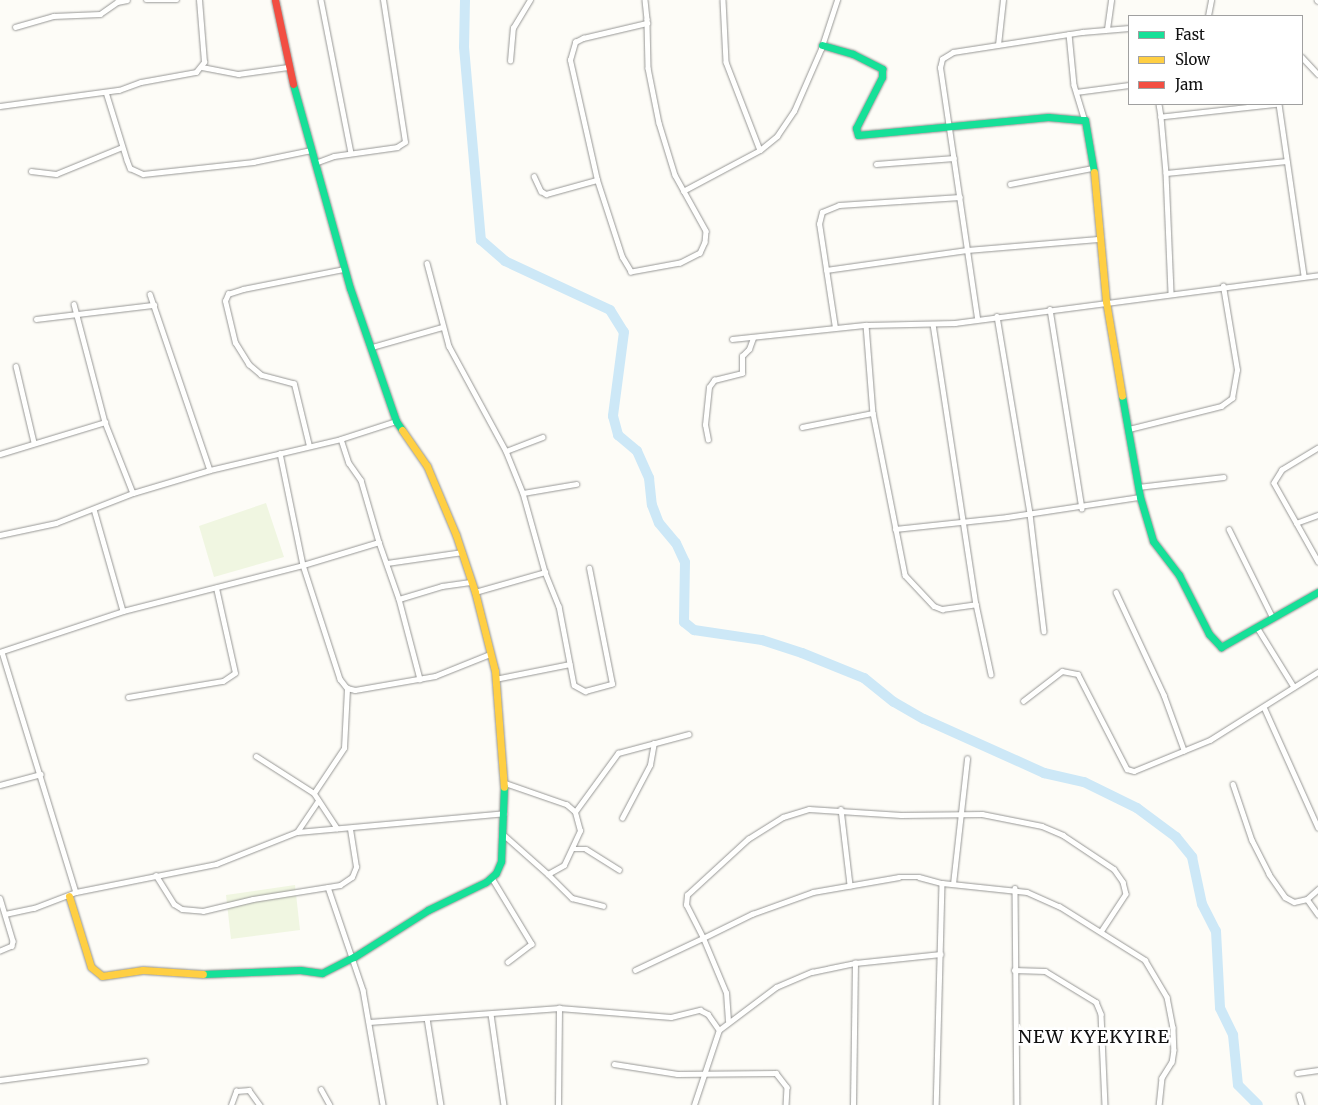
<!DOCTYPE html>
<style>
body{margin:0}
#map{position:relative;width:1318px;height:1105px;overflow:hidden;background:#fdfcf7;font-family:Merriweather,serif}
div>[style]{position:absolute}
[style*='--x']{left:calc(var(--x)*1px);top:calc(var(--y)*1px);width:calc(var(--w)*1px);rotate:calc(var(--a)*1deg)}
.pitch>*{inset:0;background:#f0f6e1}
.river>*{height:10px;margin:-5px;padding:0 5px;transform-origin:5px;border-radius:5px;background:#cde8f7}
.roads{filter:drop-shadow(0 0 1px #979795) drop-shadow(0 0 1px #979795)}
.street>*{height:4.5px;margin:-2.25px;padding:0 2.25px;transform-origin:2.25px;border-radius:2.25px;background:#fffffe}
.fast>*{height:7px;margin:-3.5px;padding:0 3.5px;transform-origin:3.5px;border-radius:3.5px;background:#16e098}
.slow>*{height:7px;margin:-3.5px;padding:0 3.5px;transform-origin:3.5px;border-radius:3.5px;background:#ffcf43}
.jam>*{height:7px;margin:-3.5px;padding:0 3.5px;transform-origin:3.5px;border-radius:3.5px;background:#f24e42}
span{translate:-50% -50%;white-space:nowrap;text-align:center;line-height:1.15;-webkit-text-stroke:5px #fff;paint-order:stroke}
.quarter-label{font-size:18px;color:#111;letter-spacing:1px}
.legend{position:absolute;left:1128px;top:15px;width:175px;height:90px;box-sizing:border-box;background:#fff;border:1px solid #a0a0a0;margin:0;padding:6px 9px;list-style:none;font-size:15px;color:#111}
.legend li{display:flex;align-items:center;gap:10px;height:25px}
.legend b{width:25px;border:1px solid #a0a0a0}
</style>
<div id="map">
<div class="pitch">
<div style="clip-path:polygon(266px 503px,284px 557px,214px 577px,199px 526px)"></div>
<div style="clip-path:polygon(295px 885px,300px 930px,231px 939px,226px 895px)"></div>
</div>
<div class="river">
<div style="--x:465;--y:0;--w:47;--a:91.2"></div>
<div style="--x:464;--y:47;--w:194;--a:85"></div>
<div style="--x:481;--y:240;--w:32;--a:41"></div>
<div style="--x:505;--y:261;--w:116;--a:25"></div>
<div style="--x:610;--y:310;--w:26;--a:58"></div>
<div style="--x:624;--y:332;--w:85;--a:97.5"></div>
<div style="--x:613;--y:416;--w:20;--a:75"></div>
<div style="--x:618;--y:435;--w:25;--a:40"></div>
<div style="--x:637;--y:451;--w:30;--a:66"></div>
<div style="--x:649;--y:478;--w:27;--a:84"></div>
<div style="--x:652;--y:505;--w:19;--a:69"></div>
<div style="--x:659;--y:523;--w:26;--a:50"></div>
<div style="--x:676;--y:543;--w:21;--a:65"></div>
<div style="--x:685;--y:562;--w:60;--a:91"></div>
<div style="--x:684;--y:622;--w:13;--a:39"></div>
<div style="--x:694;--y:630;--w:69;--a:8.4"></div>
<div style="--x:762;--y:640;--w:42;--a:18"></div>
<div style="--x:802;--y:653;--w:67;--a:22"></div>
<div style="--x:864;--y:678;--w:38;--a:39"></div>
<div style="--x:894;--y:702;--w:34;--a:30"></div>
<div style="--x:924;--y:719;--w:132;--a:24.2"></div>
<div style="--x:1044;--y:773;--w:41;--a:12.7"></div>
<div style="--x:1084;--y:782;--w:59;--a:26.1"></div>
<div style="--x:1137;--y:808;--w:49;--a:36.6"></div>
<div style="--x:1176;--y:837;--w:26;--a:51"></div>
<div style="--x:1192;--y:857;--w:48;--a:78"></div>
<div style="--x:1202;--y:904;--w:30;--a:63"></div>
<div style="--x:1216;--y:931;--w:77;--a:87"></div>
<div style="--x:1220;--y:1008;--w:30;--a:64"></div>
<div style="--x:1233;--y:1035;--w:50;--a:84.3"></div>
<div style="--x:1238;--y:1085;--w:28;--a:45"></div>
</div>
<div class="roads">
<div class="street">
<div style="--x:146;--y:0;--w:31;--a:0"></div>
<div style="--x:321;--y:0;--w:156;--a:78.9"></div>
<div style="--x:645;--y:0;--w:19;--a:84"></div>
<div style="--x:647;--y:19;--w:4;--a:90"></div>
<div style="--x:647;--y:23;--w:45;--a:88.7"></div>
<div style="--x:648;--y:68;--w:56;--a:78.7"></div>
<div style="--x:659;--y:123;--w:54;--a:72.9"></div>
<div style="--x:675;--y:175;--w:64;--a:61"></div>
<div style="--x:706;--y:231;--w:11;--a:95"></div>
<div style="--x:705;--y:242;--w:12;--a:114"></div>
<div style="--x:700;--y:253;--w:22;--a:153"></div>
<div style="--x:680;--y:263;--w:50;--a:169.6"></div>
<div style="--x:631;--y:272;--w:17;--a:-121"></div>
<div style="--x:622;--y:257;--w:81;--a:-108"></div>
<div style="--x:597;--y:180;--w:123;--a:-102.7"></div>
<div style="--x:570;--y:60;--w:19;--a:-74"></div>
<div style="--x:575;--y:42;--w:9;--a:-27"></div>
<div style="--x:583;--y:38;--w:66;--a:-13.2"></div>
<div style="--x:723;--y:0;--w:62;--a:87.2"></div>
<div style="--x:726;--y:62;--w:94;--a:68.9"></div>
<div style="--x:1317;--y:0;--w:1;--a:45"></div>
<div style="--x:1208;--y:16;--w:16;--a:-79"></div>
<div style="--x:15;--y:27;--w:40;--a:-16"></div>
<div style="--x:53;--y:16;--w:47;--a:-2.4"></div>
<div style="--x:100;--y:14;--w:21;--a:-35"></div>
<div style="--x:117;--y:2;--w:10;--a:-11"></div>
<div style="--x:1107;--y:29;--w:29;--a:-82"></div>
<div style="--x:1069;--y:34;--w:51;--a:84.4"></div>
<div style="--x:1074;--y:85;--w:37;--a:73"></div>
<div style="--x:998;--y:45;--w:45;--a:-83.7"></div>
<div style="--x:1302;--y:57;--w:23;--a:47"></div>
<div style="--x:510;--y:61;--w:33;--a:-85"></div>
<div style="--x:513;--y:28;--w:33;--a:-59"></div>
<div style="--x:202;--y:67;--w:37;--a:11"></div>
<div style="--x:238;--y:74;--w:50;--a:-8"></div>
<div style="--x:106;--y:92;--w:71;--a:72.8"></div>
<div style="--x:127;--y:160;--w:9;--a:69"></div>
<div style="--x:130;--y:168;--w:14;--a:25"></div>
<div style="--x:143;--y:174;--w:111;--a:-6.2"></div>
<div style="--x:253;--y:162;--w:59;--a:-11.7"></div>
<div style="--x:1076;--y:92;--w:53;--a:-7.5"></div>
<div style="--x:1159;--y:104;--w:13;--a:81"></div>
<div style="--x:1279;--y:104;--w:119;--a:173.7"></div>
<div style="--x:1161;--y:117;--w:56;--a:84.9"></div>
<div style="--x:1166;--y:173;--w:121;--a:-5.7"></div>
<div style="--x:1279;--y:104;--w:174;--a:81.7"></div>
<div style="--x:0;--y:106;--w:120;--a:-7.7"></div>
<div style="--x:119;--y:90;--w:23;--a:-20"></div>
<div style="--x:141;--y:82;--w:56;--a:-10.3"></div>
<div style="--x:196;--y:72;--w:13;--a:-51"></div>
<div style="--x:204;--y:62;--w:62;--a:-94.6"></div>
<div style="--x:315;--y:163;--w:20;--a:-20"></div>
<div style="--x:334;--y:156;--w:64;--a:-8.1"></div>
<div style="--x:397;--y:147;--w:9;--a:-32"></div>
<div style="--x:405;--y:142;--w:144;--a:-98.8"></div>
<div style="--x:876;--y:164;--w:78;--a:-4.4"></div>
<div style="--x:31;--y:171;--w:25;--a:7"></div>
<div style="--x:56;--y:174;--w:71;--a:-22.2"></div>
<div style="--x:1166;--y:173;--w:119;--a:87.6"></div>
<div style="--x:534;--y:176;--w:17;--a:65"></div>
<div style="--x:541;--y:191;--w:6;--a:31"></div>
<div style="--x:546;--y:194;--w:53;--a:-15.4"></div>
<div style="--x:1010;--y:184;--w:84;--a:-11"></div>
<div style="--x:683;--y:191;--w:87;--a:-28"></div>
<div style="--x:760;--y:150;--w:22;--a:-39"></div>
<div style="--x:777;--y:136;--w:30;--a:-56"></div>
<div style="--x:794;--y:111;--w:68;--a:-66.5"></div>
<div style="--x:821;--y:49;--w:52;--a:-71.9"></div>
<div style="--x:427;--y:263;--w:86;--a:75.2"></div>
<div style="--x:449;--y:346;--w:119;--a:61.5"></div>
<div style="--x:506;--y:451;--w:45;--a:68"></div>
<div style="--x:523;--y:493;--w:82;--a:74.4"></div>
<div style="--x:545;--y:572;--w:37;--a:68"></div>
<div style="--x:559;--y:606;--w:80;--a:79.2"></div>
<div style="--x:574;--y:685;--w:13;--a:29"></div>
<div style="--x:585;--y:691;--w:28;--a:-15"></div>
<div style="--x:612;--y:684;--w:118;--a:-101.2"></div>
<div style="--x:826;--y:270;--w:142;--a:-8.1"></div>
<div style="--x:967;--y:250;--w:131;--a:-4.8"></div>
<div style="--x:150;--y:294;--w:186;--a:71.2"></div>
<div style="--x:74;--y:304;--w:122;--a:75.3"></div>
<div style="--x:105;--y:422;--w:76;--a:68.5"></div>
<div style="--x:1050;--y:309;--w:202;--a:80.9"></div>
<div style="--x:997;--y:316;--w:201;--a:80.5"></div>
<div style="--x:1030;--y:514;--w:118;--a:83.2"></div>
<div style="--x:977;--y:318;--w:253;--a:-98.4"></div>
<div style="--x:940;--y:68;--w:9;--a:-77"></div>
<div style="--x:942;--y:59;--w:13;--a:-32"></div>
<div style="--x:953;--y:52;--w:131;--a:-8.8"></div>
<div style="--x:1082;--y:32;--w:47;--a:-4.9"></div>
<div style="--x:36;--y:319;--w:119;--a:-6.8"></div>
<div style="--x:933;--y:324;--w:283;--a:81.3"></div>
<div style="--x:976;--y:604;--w:72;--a:77.9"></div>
<div style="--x:866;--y:325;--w:88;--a:85.5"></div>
<div style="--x:873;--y:413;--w:165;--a:78.8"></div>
<div style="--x:905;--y:575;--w:42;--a:46.9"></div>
<div style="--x:934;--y:606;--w:9;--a:21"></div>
<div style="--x:942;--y:609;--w:34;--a:-8"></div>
<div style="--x:835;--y:328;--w:105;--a:-98.7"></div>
<div style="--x:819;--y:224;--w:12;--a:-76"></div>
<div style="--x:822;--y:212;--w:18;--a:-22"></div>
<div style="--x:839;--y:205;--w:121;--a:-3.8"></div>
<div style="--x:732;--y:339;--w:135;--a:-6"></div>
<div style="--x:866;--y:325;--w:89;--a:-1.3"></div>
<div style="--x:955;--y:323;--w:366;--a:-7.5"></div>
<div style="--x:372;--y:347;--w:73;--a:-15.9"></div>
<div style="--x:16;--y:366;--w:78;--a:76.7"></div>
<div style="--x:802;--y:427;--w:72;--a:-11.2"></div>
<div style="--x:1129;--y:429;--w:95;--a:-14"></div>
<div style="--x:1221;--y:406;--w:14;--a:-36"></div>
<div style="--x:1232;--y:398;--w:28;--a:-80"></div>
<div style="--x:1237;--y:370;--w:85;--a:-99.5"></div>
<div style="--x:341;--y:439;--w:25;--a:72"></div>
<div style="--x:349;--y:463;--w:21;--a:55"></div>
<div style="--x:361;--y:480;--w:65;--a:73.8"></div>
<div style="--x:708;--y:440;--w:15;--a:-101"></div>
<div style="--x:705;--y:425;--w:38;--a:-84"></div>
<div style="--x:709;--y:387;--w:9;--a:-54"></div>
<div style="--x:714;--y:380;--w:29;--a:-14"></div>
<div style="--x:742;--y:373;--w:17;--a:-90"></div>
<div style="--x:742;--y:356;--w:10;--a:-45"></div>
<div style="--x:749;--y:349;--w:12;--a:-70"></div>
<div style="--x:309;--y:446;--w:64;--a:-103.6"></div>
<div style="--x:294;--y:384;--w:34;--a:-165"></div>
<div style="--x:261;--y:375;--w:16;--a:-140"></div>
<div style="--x:249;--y:365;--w:26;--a:-122"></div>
<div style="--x:235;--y:343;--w:43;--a:-103.4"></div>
<div style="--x:225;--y:301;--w:8;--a:-67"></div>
<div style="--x:228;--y:294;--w:16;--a:-18"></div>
<div style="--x:243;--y:289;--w:103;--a:-11.2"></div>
<div style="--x:1318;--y:448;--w:42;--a:148.6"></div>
<div style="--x:1282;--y:470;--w:15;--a:122"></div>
<div style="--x:1274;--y:483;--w:90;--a:60.6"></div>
<div style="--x:506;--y:451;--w:39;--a:-21"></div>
<div style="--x:280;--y:453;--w:114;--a:78.4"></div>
<div style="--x:303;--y:565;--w:120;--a:72"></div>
<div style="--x:340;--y:679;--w:11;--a:52"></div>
<div style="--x:347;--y:688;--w:8;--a:14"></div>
<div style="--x:355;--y:690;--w:81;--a:-9.9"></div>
<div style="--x:435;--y:676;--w:59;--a:-21.8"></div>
<div style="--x:0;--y:454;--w:110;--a:-16.9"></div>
<div style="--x:1138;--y:487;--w:86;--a:-6.7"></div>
<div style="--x:523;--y:493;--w:54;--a:-9.6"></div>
<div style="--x:94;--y:509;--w:106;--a:74.1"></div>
<div style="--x:1296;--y:523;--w:23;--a:-20"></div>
<div style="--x:895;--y:529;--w:113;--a:-6.1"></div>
<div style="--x:1007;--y:517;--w:134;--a:-8.6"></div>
<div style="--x:1229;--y:529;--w:99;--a:63.7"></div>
<div style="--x:0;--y:535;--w:57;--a:-12.1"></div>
<div style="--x:56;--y:523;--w:83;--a:-21.3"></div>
<div style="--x:133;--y:493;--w:80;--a:-16.6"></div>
<div style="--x:210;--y:470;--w:135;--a:-13.3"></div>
<div style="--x:341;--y:439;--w:58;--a:-18.1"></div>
<div style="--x:387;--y:563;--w:76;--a:-8.3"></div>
<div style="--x:475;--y:592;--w:73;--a:-15.9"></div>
<div style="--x:1116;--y:592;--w:114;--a:65"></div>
<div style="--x:1164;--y:695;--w:59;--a:70"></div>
<div style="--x:399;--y:599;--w:45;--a:-16.8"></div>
<div style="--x:442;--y:586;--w:30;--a:-8"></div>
<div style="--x:1257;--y:627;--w:70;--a:58.3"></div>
<div style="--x:0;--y:652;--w:130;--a:-18.4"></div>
<div style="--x:123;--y:611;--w:186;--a:-14.3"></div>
<div style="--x:303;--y:565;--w:79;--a:-16.8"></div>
<div style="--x:379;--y:542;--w:60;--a:70.7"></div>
<div style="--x:399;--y:599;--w:83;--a:75.3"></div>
<div style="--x:2;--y:652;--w:251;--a:72.9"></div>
<div style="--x:495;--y:679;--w:76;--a:-11.3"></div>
<div style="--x:128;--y:697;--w:96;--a:-9.6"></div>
<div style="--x:223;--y:681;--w:14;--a:-34"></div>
<div style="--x:235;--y:673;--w:87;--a:-102.6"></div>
<div style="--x:1023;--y:701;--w:49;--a:-37.6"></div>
<div style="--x:1062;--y:671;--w:16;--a:11"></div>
<div style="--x:1078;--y:674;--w:107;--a:62.7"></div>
<div style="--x:1127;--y:769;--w:7;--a:16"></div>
<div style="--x:1134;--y:771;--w:82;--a:-22.2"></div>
<div style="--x:1210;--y:740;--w:128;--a:-32.2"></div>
<div style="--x:1264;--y:707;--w:132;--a:65.8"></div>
<div style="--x:256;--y:756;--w:69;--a:32.5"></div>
<div style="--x:314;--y:793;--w:42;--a:56.7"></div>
<div style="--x:1233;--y:784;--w:59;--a:71.3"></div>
<div style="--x:1252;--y:840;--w:38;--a:63"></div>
<div style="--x:1269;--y:874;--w:28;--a:55"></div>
<div style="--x:1285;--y:897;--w:10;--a:29"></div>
<div style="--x:1294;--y:902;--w:13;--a:-13"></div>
<div style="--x:1307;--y:899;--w:15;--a:-42"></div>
<div style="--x:0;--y:785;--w:42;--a:-15"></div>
<div style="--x:314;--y:793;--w:54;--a:-56.3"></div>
<div style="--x:344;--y:748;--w:60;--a:-87.1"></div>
<div style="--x:841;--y:809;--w:77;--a:83.2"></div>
<div style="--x:575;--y:812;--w:73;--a:-53.9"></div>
<div style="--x:618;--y:753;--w:73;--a:-15"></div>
<div style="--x:622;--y:818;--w:60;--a:-62.2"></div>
<div style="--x:650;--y:765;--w:22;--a:-80"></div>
<div style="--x:297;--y:832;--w:36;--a:-56"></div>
<div style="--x:504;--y:835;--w:59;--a:41.6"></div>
<div style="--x:548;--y:874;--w:18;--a:-29"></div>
<div style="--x:564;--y:865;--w:38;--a:-65"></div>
<div style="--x:580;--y:831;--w:20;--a:-105"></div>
<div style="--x:575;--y:812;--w:11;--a:-139"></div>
<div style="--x:567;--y:805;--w:67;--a:-160.8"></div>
<div style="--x:573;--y:849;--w:13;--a:0"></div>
<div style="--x:586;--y:849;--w:39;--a:32"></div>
<div style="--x:548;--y:874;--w:34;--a:45"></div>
<div style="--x:572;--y:898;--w:32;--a:14"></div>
<div style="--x:156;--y:875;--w:34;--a:58"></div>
<div style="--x:174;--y:904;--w:9;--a:32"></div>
<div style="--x:182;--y:909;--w:21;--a:5"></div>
<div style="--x:203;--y:911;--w:51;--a:-13.5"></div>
<div style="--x:253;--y:899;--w:88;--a:-9.1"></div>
<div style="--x:340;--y:885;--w:14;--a:-34"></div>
<div style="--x:352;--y:877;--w:11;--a:-68"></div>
<div style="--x:356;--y:867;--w:39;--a:-99"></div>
<div style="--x:492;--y:878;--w:77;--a:58.8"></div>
<div style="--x:532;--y:944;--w:30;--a:143"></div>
<div style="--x:942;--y:883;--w:85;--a:6"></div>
<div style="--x:1027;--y:892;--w:35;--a:24"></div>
<div style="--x:1059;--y:906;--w:102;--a:32.1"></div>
<div style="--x:1145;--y:960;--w:43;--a:59.3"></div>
<div style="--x:1167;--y:997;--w:31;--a:79"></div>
<div style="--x:1173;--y:1027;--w:23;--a:88"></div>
<div style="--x:1174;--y:1050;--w:12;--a:99"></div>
<div style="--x:1172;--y:1062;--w:19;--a:122"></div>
<div style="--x:1162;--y:1078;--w:27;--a:96"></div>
<div style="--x:953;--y:884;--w:126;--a:-83.6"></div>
<div style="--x:328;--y:887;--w:109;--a:71.2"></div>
<div style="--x:363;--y:990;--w:117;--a:80.1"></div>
<div style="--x:1015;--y:888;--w:217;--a:89.5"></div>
<div style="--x:0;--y:898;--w:45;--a:73.2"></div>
<div style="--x:13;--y:941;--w:5;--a:101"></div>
<div style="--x:12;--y:946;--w:13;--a:157"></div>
<div style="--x:1307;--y:899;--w:19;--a:54"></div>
<div style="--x:5;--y:914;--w:30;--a:-12"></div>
<div style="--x:34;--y:908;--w:45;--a:-20.9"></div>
<div style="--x:76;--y:892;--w:143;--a:-11.3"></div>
<div style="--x:216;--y:864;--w:87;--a:-21.6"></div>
<div style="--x:297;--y:832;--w:208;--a:-5.2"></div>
<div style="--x:635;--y:970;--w:75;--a:-25.2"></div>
<div style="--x:703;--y:938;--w:37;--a:-117"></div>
<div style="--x:686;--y:905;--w:10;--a:-84"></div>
<div style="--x:687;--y:895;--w:83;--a:-42.6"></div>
<div style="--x:748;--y:839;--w:41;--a:-32.2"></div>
<div style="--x:783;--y:817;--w:27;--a:-17"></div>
<div style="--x:809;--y:809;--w:92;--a:3.7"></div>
<div style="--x:901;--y:815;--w:81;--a:-0.7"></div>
<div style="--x:982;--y:814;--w:61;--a:11.3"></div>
<div style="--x:1042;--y:826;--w:23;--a:23"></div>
<div style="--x:1063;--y:835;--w:61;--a:33.7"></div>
<div style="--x:1114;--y:869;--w:16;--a:55"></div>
<div style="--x:1123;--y:882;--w:12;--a:76"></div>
<div style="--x:1126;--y:894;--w:45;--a:123.3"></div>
<div style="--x:1014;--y:970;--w:31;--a:2"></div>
<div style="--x:1045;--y:971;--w:60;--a:31.3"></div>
<div style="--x:1096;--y:1002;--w:13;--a:67"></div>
<div style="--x:1101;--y:1014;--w:91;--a:87.5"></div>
<div style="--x:491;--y:1014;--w:92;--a:81.9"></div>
<div style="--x:427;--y:1018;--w:88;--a:80.9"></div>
<div style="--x:728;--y:1021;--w:28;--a:-94"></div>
<div style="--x:726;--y:993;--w:60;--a:-112.7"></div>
<div style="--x:703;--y:938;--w:55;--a:-26.1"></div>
<div style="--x:752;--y:914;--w:65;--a:-19.8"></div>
<div style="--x:813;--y:892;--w:87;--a:-9.9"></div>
<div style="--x:899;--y:877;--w:20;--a:0"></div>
<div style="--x:919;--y:877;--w:24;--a:15"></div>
<div style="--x:942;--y:883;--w:222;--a:91.5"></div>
<div style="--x:369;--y:1022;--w:191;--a:-4.2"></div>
<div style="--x:559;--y:1008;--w:112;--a:4.6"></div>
<div style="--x:671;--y:1017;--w:30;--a:-14"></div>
<div style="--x:700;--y:1010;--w:9;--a:27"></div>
<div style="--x:708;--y:1014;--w:19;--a:55"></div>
<div style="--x:614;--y:1064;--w:64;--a:9"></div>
<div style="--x:677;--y:1074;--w:99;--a:-0.6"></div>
<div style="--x:776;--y:1073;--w:18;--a:52"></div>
<div style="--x:787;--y:1087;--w:18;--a:93"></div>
<div style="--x:1297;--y:1073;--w:21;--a:-8"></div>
<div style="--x:0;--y:1080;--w:146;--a:-7.5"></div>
<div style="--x:321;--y:1089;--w:18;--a:61"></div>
<div style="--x:1299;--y:1095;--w:10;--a:73"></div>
<div style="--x:231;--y:1105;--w:15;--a:-70"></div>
<div style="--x:236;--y:1091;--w:13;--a:-4"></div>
<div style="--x:249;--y:1090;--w:19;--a:54"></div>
<div style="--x:558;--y:1105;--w:97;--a:-89.4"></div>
<div style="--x:694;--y:1105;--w:79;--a:-71.6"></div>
<div style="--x:719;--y:1030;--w:71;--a:-37"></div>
<div style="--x:776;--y:987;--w:39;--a:-23"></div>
<div style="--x:812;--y:972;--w:44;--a:-11.8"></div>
<div style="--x:855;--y:963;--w:86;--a:-6"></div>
<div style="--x:853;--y:1105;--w:142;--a:-89.2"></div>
</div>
<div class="fast">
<div style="--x:822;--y:45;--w:32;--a:16"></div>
<div style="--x:853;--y:54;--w:33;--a:27"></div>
<div style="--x:882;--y:69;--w:8;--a:90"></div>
<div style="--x:882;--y:77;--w:57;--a:117"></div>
<div style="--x:856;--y:128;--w:7;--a:74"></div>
<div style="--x:858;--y:135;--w:191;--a:-5.4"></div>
<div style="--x:1048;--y:117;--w:37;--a:5"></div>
<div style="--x:1085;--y:120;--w:53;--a:80.2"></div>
<div style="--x:293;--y:84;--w:212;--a:74.4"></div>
<div style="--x:350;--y:288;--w:141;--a:70.9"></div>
<div style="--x:396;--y:421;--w:11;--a:56"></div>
<div style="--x:1122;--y:396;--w:103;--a:79.9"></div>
<div style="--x:1140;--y:497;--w:46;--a:73.5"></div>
<div style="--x:1153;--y:541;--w:43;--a:52.6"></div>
<div style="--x:1179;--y:575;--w:66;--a:63"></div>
<div style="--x:1209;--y:634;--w:18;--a:47"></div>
<div style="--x:1221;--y:647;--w:112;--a:-29.6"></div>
<div style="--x:203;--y:974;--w:97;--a:-2.4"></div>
<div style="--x:300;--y:970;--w:22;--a:8"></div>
<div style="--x:322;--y:973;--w:36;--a:-27"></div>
<div style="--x:354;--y:957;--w:88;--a:-32.4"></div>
<div style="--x:428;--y:910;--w:64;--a:-25.8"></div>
<div style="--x:486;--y:882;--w:13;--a:-42"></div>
<div style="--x:496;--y:873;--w:13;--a:-67"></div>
<div style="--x:501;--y:861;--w:74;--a:-87.7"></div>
</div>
<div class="slow">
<div style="--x:1094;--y:172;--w:130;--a:84.7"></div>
<div style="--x:1106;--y:301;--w:96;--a:80.4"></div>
<div style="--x:402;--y:430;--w:44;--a:55.2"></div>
<div style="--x:427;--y:466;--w:75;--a:67.2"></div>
<div style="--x:456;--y:535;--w:60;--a:71.6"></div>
<div style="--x:475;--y:592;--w:81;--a:75.8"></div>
<div style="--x:495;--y:671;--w:116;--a:85.6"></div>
<div style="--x:69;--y:896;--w:74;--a:72.8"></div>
<div style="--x:91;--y:967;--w:14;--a:39"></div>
<div style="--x:102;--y:976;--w:41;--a:-8.3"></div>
<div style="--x:143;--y:970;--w:60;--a:3.8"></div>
</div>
<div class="jam">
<div style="--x:275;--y:0;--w:86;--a:77.9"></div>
</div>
</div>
<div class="quarter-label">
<span style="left:1094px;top:1037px">NEW KYEKYIRE</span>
</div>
<ul class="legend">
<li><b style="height:6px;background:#16e098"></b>Fast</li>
<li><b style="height:6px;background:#ffcf43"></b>Slow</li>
<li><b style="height:6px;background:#f24e42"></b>Jam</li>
</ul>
</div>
